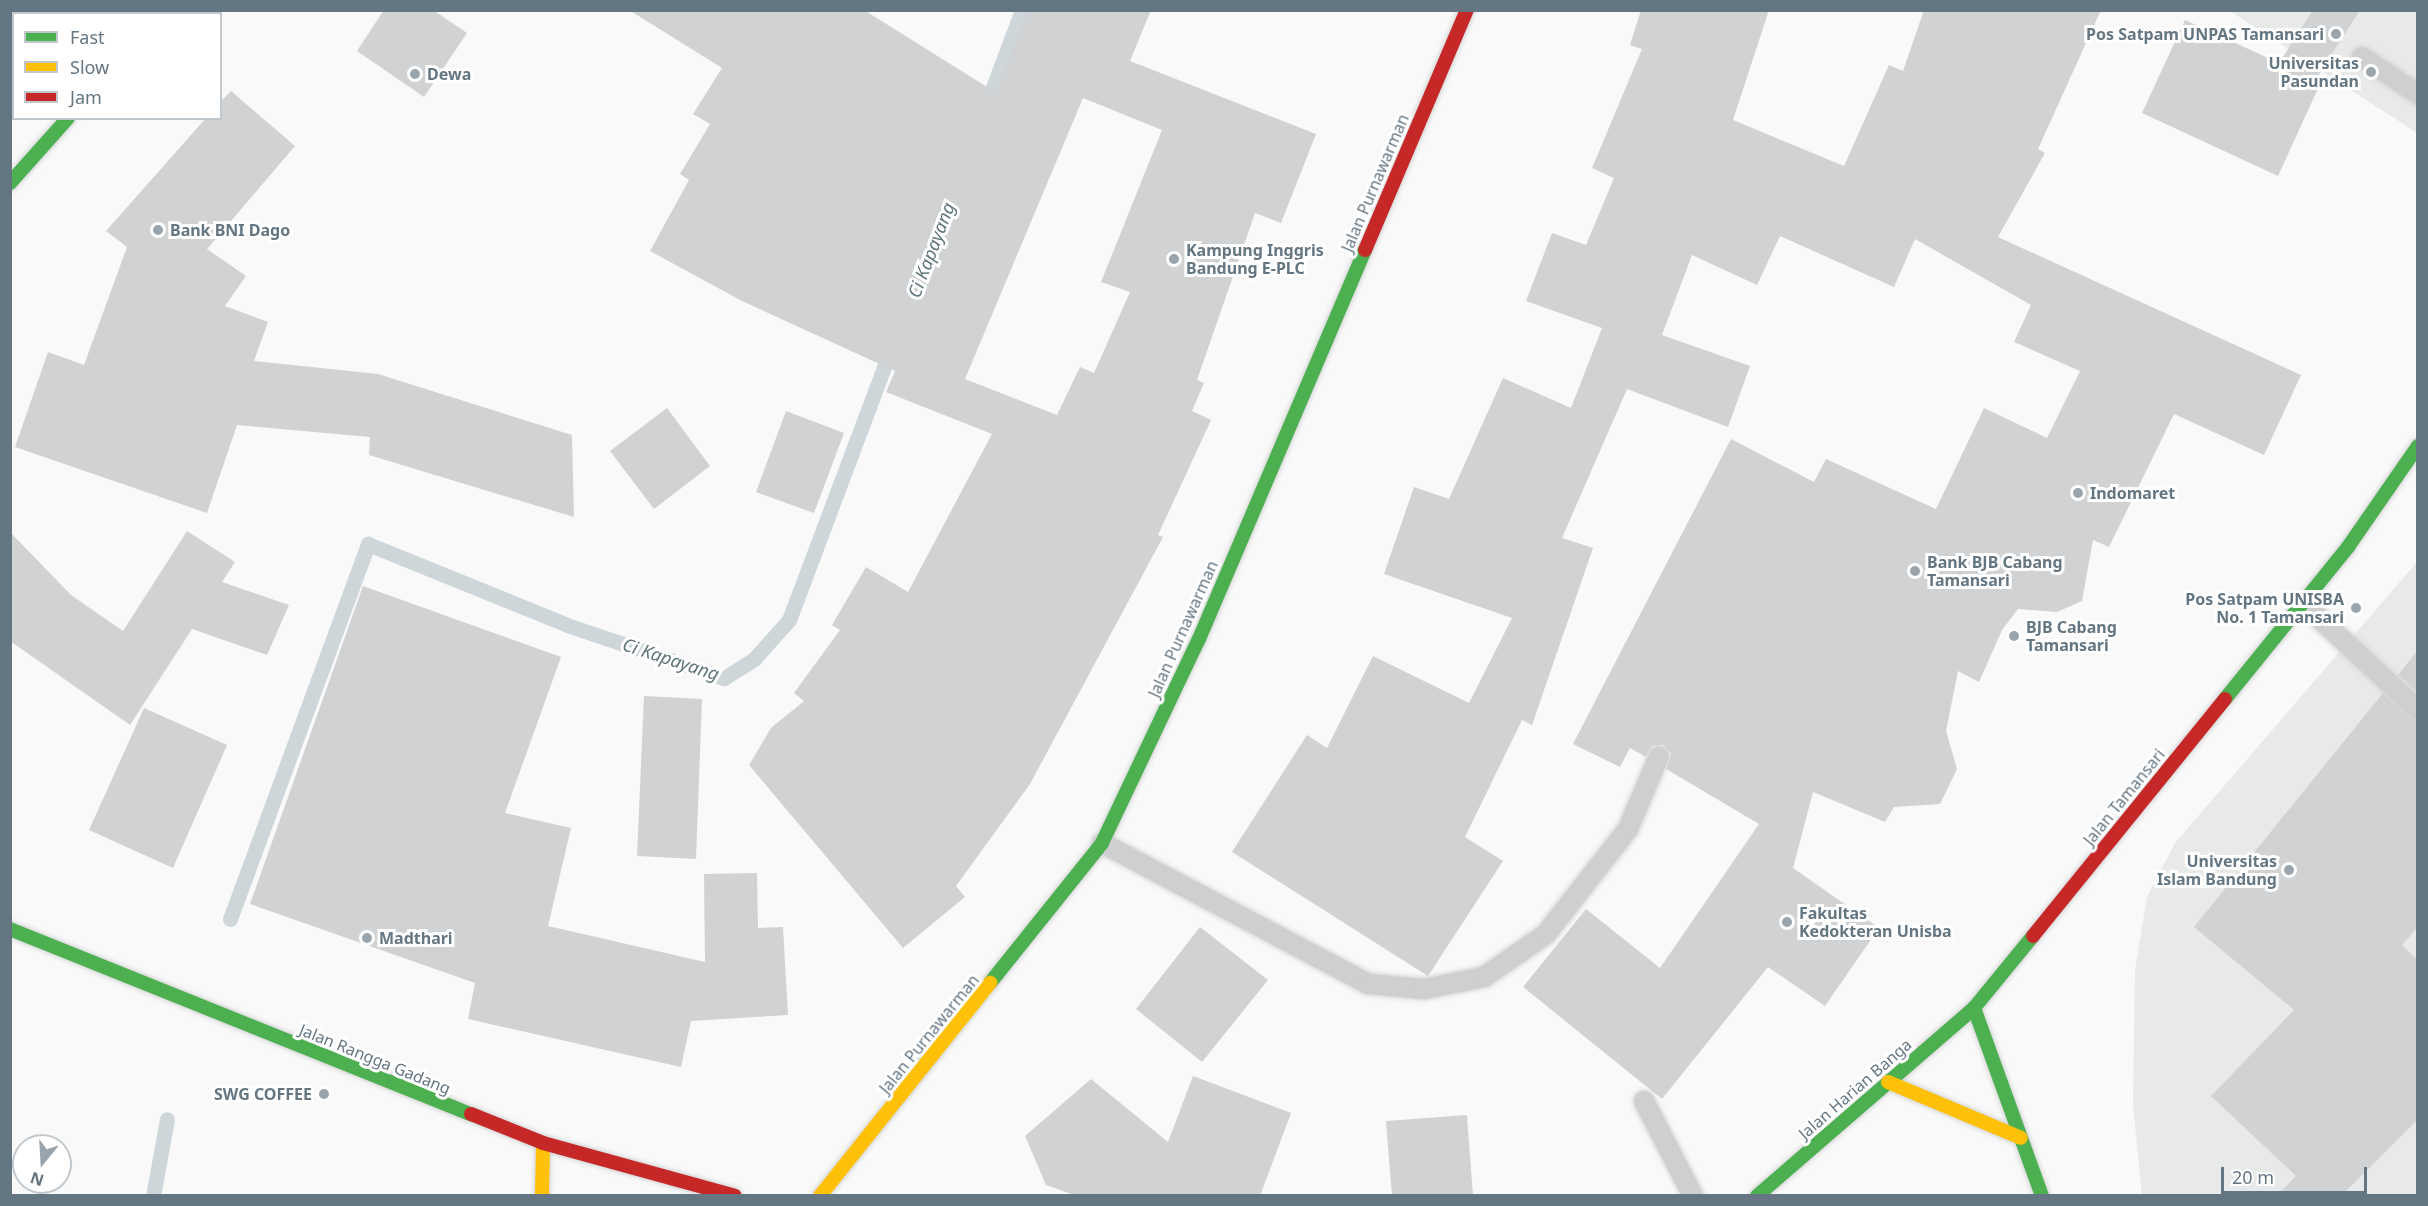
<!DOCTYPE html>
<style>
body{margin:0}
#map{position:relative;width:2428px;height:1206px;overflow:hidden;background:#f9f9f9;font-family:"Noto Sans",sans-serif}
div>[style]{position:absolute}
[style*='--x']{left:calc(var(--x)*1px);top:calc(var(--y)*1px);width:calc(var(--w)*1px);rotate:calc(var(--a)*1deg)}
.built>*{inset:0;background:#e8e9e9}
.stream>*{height:15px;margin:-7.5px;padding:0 7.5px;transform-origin:7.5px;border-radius:7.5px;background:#ced6d9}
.building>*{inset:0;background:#d0d2d3}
.roads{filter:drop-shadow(0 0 2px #d5d6d7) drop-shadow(0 0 2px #d5d6d7)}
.lane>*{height:20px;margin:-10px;padding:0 10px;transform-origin:10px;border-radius:10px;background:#cecfd0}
.fast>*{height:14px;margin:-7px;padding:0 7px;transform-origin:7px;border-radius:7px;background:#4caf50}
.slow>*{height:14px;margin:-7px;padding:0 7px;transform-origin:7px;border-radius:7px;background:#ffc107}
.jam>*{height:14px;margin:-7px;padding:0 7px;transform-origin:7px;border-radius:7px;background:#c62828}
.dots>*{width:16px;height:16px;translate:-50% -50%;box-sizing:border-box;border:3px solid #fff;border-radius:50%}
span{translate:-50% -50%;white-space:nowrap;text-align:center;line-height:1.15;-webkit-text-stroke:6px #fff;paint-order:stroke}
.poi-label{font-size:16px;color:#657683;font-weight:700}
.right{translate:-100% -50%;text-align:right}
.left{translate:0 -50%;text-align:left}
.street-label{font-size:16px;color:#657683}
.water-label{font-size:18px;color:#60757c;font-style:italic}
.frame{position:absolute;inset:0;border:12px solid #657683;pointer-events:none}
.legend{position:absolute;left:12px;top:12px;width:210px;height:108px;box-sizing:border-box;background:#fff;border:2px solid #c1c8cd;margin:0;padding:8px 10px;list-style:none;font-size:18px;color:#657683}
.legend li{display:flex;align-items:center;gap:12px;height:30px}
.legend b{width:30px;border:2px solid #c1c8cd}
.north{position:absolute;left:12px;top:1134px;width:60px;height:60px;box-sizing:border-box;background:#fff;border:2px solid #c1c8cd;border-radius:50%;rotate:198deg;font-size:16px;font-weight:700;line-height:24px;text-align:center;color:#657683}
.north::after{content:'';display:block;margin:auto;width:21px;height:27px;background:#99a4ac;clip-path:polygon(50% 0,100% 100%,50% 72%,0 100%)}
.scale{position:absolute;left:2221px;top:1167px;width:146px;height:27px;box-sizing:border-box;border:3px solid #657683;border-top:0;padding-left:8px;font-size:18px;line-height:21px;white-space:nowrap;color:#657683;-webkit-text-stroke:4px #fff;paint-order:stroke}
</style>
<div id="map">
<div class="built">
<div style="clip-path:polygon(2230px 11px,2417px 11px,2417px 133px)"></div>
<div style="clip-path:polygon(2417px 562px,2417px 1195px,2142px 1196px,2133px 1105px,2135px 970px,2147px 897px,2175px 843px)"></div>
</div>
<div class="stream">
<div style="--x:985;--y:109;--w:106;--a:-69.5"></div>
<div style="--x:230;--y:919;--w:400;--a:-69.8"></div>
<div style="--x:368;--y:544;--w:215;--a:22.1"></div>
<div style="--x:567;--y:625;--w:166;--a:18.7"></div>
<div style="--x:724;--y:678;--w:36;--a:-32"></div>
<div style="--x:754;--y:659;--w:52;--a:-48.1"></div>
<div style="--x:789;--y:620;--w:290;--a:-69.4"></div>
<div style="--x:153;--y:1196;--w:78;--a:-79.7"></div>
</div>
<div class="building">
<div style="clip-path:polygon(384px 10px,433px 10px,467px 33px,424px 97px,357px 51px)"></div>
<div style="clip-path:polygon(evenodd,629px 10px,864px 10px,995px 92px,1029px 10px,1151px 10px,1130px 61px,1316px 134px,1281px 223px,1255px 213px,1197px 380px,1204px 383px,1192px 411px,1211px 420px,1158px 535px,1163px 537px,1030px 784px,956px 886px,965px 897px,903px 948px,749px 765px,771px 728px,804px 701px,794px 693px,840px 630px,832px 625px,866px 567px,908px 592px,992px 434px,886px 392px,895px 371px,742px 301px,650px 251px,689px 180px,680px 174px,710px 124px,693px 114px,722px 68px,629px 10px,1083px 98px,1162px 130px,1101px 282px,1130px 292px,1094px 373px,1080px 367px,1057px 415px,965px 379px,1083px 98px)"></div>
<div style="clip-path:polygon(1641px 10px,1769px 10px,1733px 120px,1844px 166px,1889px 65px,1903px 71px,1924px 10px,2101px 10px,2038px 149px,2045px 153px,1998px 237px,2301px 375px,2264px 455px,2174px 414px,2109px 547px,2093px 540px,2082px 601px,2057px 612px,2018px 609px,2002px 630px,1979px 682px,1958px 671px,1946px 731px,1957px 769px,1940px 804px,1894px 807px,1885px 822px,1813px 792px,1793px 868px,1879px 928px,1825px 1006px,1768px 967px,1662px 1099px,1523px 987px,1586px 909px,1660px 968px,1759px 824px,1666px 769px,1671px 754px,1663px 745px,1652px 746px,1646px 757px,1630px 748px,1620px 767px,1573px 744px,1731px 439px,1814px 482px,1826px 459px,1936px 509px,1984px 408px,2047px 438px,2080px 371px,2014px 342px,2031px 305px,1915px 239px,1894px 287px,1780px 236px,1757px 285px,1692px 255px,1662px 335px,1750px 366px,1728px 427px,1627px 389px,1562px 538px,1593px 548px,1532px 725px,1522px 720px,1465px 837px,1503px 861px,1428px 976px,1232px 852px,1307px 735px,1327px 748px,1373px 656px,1469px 703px,1512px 618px,1384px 574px,1414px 487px,1449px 499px,1503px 378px,1571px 408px,1602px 328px,1526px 301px,1552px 233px,1586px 245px,1614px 178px,1592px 168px,1642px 49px,1630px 45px)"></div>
<div style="clip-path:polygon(2313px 10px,2360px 10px,2316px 79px,2321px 82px,2278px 176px,2142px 113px,2185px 20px,2279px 63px)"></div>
<div style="clip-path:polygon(231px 91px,295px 146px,207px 249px,246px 276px,225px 306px,268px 322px,254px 361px,378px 374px,572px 435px,574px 517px,369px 455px,370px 437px,237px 425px,207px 513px,15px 447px,48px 352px,84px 365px,127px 247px,106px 231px,206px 118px,220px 118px,220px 102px)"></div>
<div style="clip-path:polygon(667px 408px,710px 466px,654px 509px,610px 451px)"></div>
<div style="clip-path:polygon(786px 411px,844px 433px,814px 513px,756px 492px)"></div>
<div style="clip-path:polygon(187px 531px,235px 562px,222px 582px,289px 605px,267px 655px,192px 629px,130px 725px,10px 641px,10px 532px,71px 595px,123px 631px)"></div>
<div style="clip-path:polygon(363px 586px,561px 657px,505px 813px,571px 828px,548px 926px,705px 962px,704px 874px,757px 873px,758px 928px,783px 927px,788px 1015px,691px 1021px,681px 1067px,468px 1019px,475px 983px,250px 904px)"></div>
<div style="clip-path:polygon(2418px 650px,2418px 693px,2398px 675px)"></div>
<div style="clip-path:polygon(2383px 693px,2418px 722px,2418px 927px,2402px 945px,2418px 960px,2418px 1119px,2341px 1196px,2277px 1196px,2296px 1176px,2211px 1096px,2294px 1010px,2194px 927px)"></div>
<div style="clip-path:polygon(644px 696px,702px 699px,696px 859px,637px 856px)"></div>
<div style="clip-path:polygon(144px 708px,227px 745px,173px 868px,89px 830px)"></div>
<div style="clip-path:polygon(1200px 927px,1268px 980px,1202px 1062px,1136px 1009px)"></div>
<div style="clip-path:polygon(1193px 1076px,1291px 1113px,1260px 1196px,1077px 1196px,1046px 1185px,1025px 1136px,1091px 1079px,1168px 1142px)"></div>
<div style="clip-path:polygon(1467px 1115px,1473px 1196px,1392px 1196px,1386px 1121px)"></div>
</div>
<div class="roads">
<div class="lane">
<div style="--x:2362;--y:57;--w:67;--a:33.5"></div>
<div style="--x:2303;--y:603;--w:157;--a:42.9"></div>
<div style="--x:1102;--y:843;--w:301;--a:27.9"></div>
<div style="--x:1368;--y:984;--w:56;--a:5.1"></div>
<div style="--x:1424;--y:989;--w:61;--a:-11.3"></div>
<div style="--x:1484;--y:977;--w:75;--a:-34.7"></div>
<div style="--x:1546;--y:934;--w:133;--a:-52"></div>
<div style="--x:1628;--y:829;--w:79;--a:-67"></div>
<div style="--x:1644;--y:1101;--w:107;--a:62.7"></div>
</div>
<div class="fast">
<div style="--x:90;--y:14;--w:4;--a:-63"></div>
<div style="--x:10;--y:105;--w:5;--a:-37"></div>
<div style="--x:10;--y:183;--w:87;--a:-48.3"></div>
<div style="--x:2225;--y:699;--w:196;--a:-51"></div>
<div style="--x:2348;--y:547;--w:123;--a:-55.3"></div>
<div style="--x:10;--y:929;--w:497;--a:21.9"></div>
<div style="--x:990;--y:983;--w:179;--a:-51.3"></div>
<div style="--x:1102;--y:843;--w:226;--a:-64.6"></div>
<div style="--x:1199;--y:639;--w:423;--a:-66.9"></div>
<div style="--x:1974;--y:1008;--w:200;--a:70.1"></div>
<div style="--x:1757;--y:1196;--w:287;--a:-40.9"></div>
<div style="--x:1974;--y:1008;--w:93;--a:-50.7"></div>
</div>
<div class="slow">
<div style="--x:1888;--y:1082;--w:144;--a:22.8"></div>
<div style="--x:542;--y:1196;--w:53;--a:-88.9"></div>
<div style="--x:820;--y:1196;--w:273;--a:-51.4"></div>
</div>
<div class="jam">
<div style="--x:156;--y:14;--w:5;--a:-53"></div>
<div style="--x:1365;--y:250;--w:261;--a:-67"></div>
<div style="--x:2033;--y:936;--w:305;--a:-51"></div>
<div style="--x:471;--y:1114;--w:78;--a:21.9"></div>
<div style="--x:543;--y:1143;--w:199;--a:15.4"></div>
</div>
</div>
<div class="dots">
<div style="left:2336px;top:34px;background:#99a4ac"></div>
<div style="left:2371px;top:72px;background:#99a4ac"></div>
<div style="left:415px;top:74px;background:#99a4ac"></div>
<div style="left:158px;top:230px;background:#99a4ac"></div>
<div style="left:1174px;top:259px;background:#99a4ac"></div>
<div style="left:2078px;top:493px;background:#99a4ac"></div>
<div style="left:1915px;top:571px;background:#99a4ac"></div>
<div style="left:2356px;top:608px;background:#99a4ac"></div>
<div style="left:2014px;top:636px;background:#99a4ac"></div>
<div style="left:2289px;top:870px;background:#99a4ac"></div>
<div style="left:1787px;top:922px;background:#99a4ac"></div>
<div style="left:367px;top:938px;background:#99a4ac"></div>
<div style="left:324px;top:1094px;background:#99a4ac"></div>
</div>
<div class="poi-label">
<span class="right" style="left:2324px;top:34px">Pos Satpam UNPAS Tamansari</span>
<span class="right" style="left:2359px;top:72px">Universitas<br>Pasundan</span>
<span class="left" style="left:427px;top:74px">Dewa</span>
<span class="left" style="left:170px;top:230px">Bank BNI Dago</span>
<span class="left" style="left:1186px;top:259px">Kampung Inggris<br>Bandung E-PLC</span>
<span class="left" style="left:2090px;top:493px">Indomaret</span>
<span class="left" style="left:1927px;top:571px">Bank BJB Cabang<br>Tamansari</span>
<span class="right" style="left:2344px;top:608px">Pos Satpam UNISBA<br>No. 1 Tamansari</span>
<span class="left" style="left:2026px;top:636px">BJB Cabang<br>Tamansari</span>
<span class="right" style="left:2277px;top:870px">Universitas<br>Islam Bandung</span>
<span class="left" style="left:1799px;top:922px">Fakultas<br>Kedokteran Unisba</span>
<span class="left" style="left:379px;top:938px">Madthari</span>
<span class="right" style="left:312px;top:1094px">SWG COFFEE</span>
</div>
<div class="street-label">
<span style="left:1375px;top:183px;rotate:-67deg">Jalan Purnawarman</span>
<span style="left:1183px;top:629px;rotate:-66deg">Jalan Purnawarman</span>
<span style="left:2124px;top:797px;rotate:-51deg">Jalan Tamansari</span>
<span style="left:929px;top:1034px;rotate:-51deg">Jalan Purnawarman</span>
<span style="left:375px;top:1059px;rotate:22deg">Jalan Rangga Gadang</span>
<span style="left:1855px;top:1089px;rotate:-41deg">Jalan Harian Banga</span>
</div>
<div class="water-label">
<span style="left:931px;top:250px;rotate:-69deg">Ci Kapayang</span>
<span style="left:671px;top:659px;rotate:18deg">Ci Kapayang</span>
</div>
<div class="frame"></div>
<ul class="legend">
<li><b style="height:8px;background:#4caf50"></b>Fast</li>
<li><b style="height:8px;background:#ffc107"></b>Slow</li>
<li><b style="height:8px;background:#c62828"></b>Jam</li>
</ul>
<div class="north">N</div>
<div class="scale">20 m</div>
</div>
